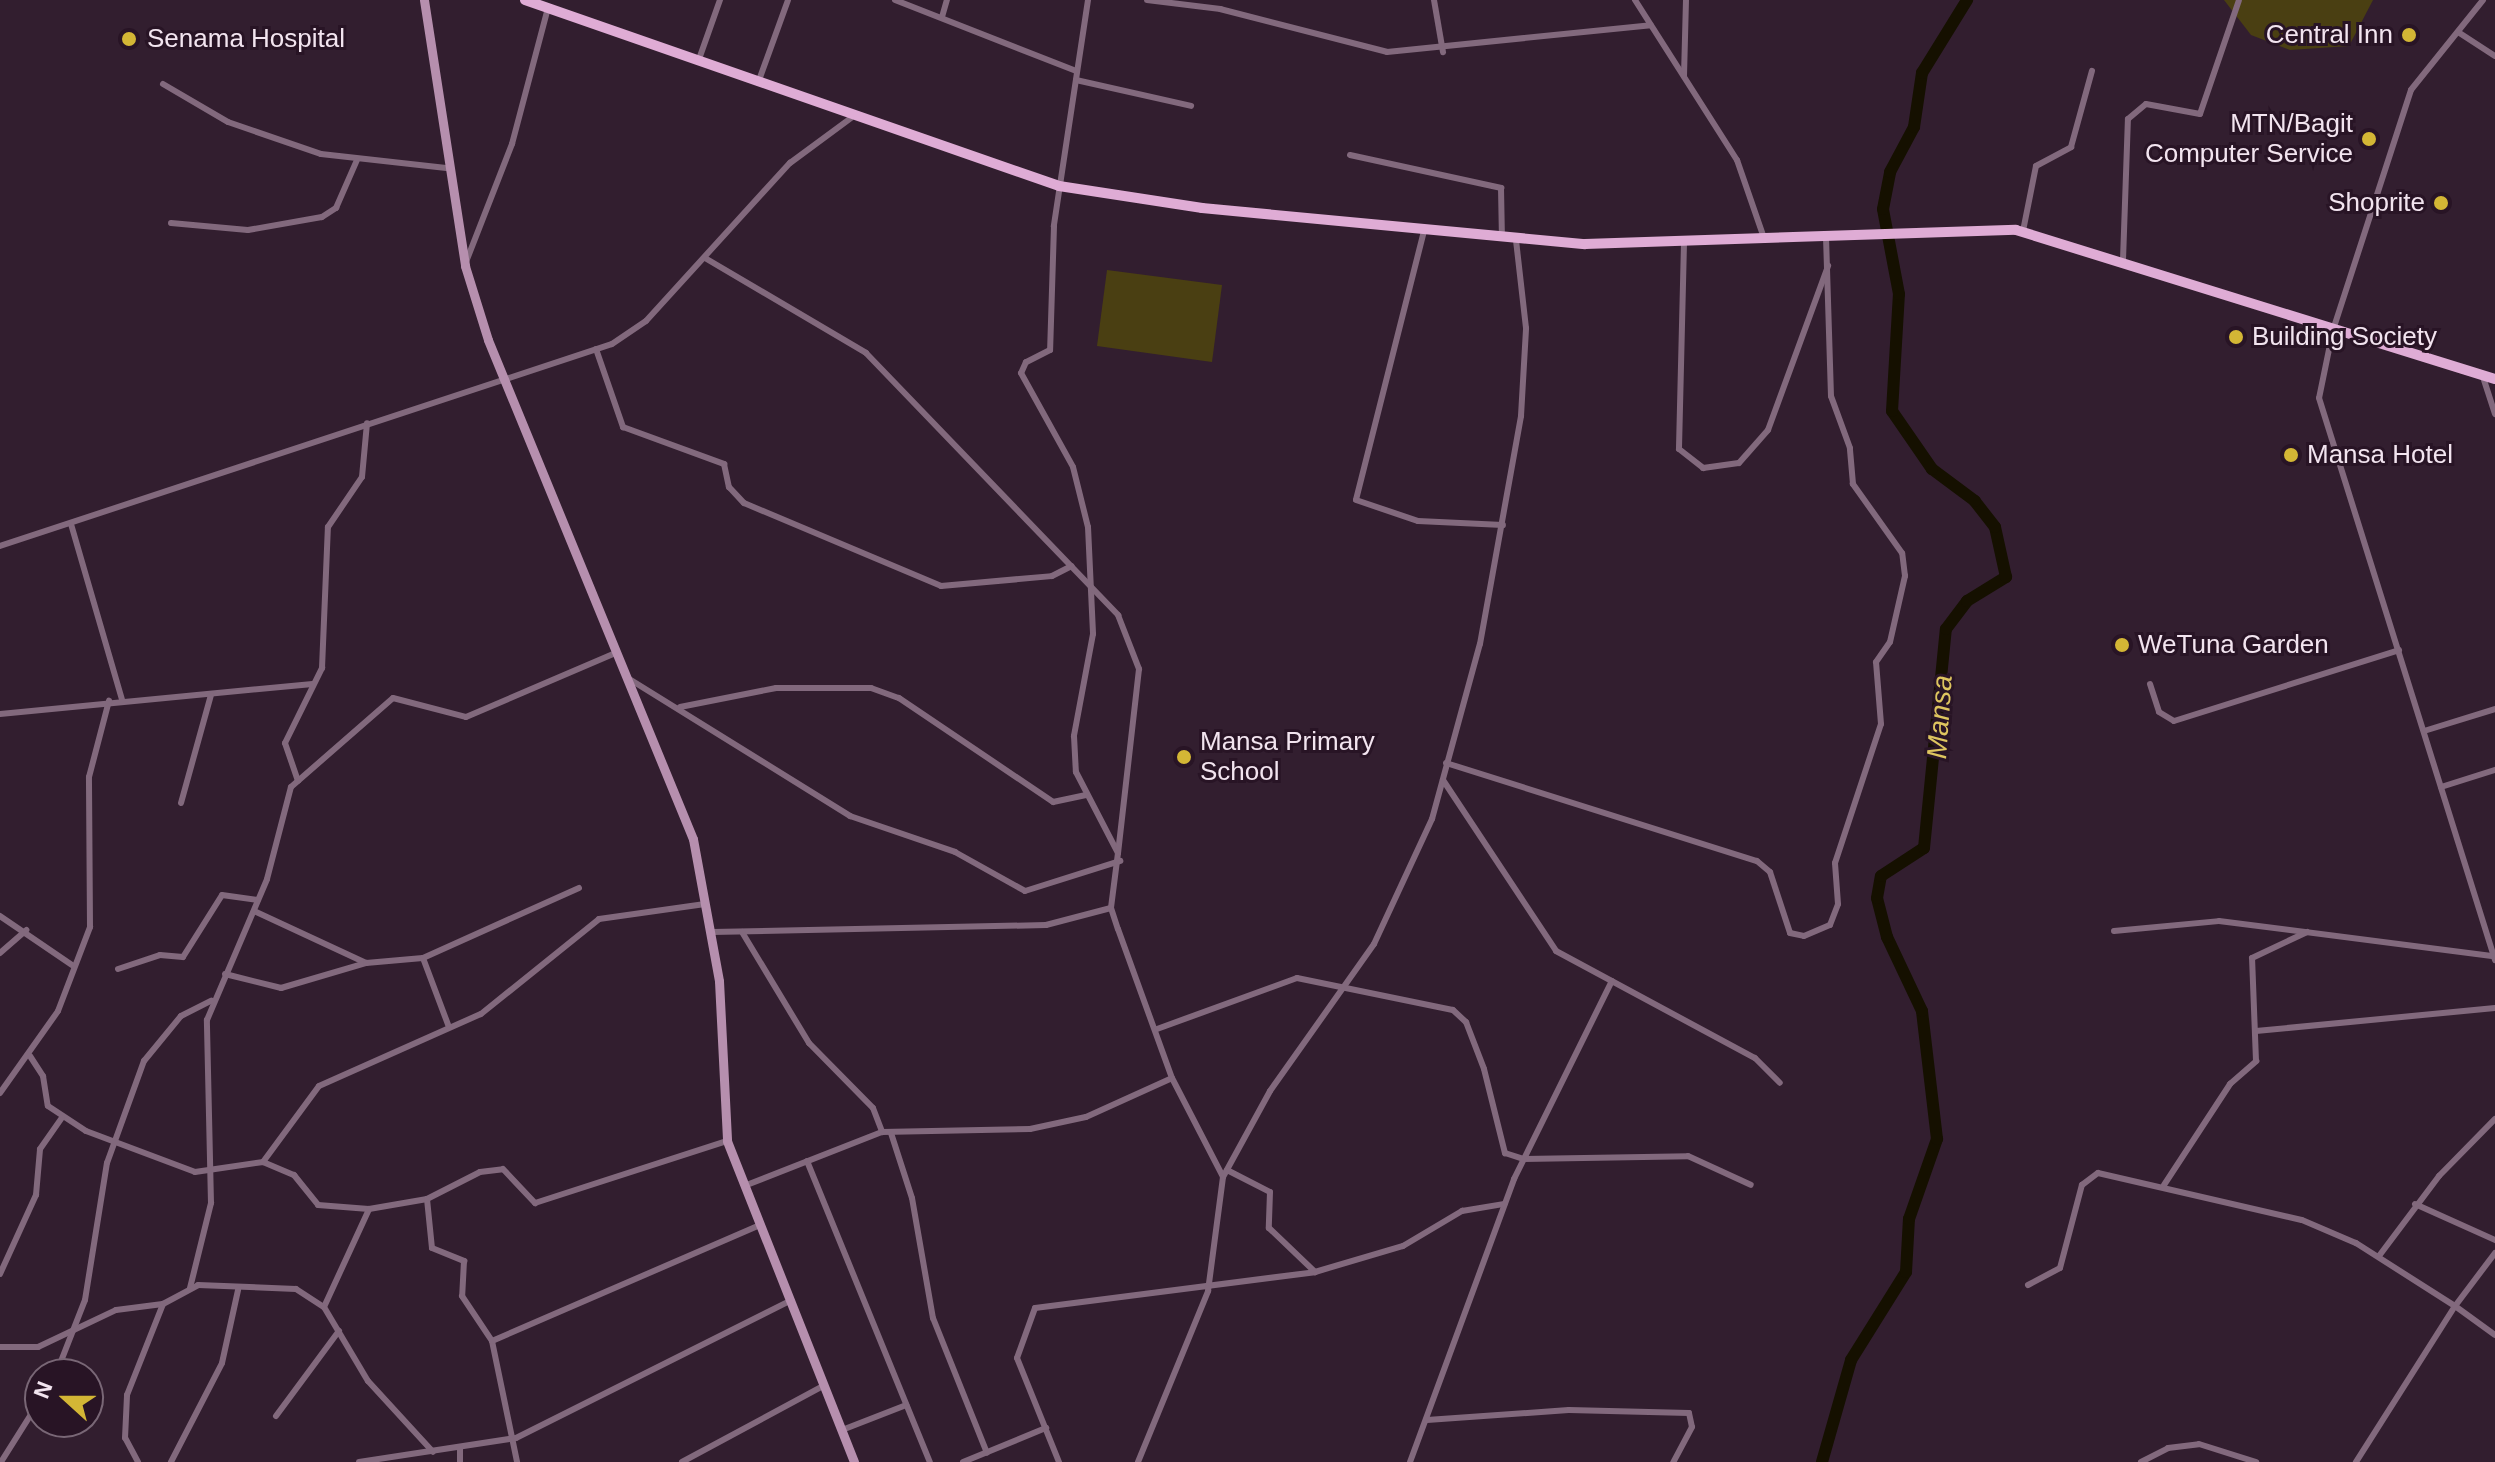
<!DOCTYPE html>
<style>
body{margin:0}
#map{position:relative;width:2495px;height:1462px;overflow:hidden;background:#321e2f;font-family:Arial,sans-serif}
div>[style]{position:absolute}
[style*='--x']{left:calc(var(--x)*1px);top:calc(var(--y)*1px);width:calc(var(--w)*1px);rotate:calc(var(--a)*1deg)}
.green>*{inset:0;background:#4a3f12}
.river>*{height:12px;margin:-6px;padding:0 6px;transform-origin:6px;border-radius:6px;background:#151000}
.street>*{height:6px;margin:-3px;padding:0 3px;transform-origin:3px;border-radius:3px;background:#82697d}
.secondary>*{height:9px;margin:-4.5px;padding:0 4.5px;transform-origin:4.5px;border-radius:4.5px;background:#b68fae}
.primary>*{height:10px;margin:-5px;padding:0 5px;transform-origin:5px;border-radius:5px;background:#dfacd5}
.dots>*{width:22px;height:22px;translate:-50% -50%;box-sizing:border-box;border:4px solid #281425;border-radius:50%}
span{translate:-50% -50%;white-space:nowrap;text-align:center;line-height:1.15;-webkit-text-stroke:6px #281425;paint-order:stroke}
.poi-label{font-size:26px;color:#f2e4ef}
.right{translate:-100% -50%;text-align:right}
.left{translate:0 -50%;text-align:left}
.water-label{font-size:28px;color:#dec55f;font-style:italic}
.north{position:absolute;left:24px;top:1358px;width:80px;height:80px;box-sizing:border-box;background:#281425;border:2px solid #796776;border-radius:50%;rotate:291deg;font-size:22px;font-weight:700;line-height:32px;text-align:center;color:#f2e4ef}
.north::after{content:'';display:block;margin:auto;width:28px;height:36px;background:#d3b635;clip-path:polygon(50% 0,100% 100%,50% 72%,0 100%)}
</style>
<div id="map">
<div class="green">
<div style="clip-path:polygon(2224px 0,2373px 0,2349px 46px,2290px 50px,2251px 35px)"></div>
<div style="clip-path:polygon(1107px 270px,1222px 285px,1212px 362px,1097px 346px)"></div>
</div>
<div class="river">
<div style="--x:1822;--y:1462;--w:106;--a:-74.1"></div>
<div style="--x:1851;--y:1360;--w:104;--a:-58"></div>
<div style="--x:1906;--y:1272;--w:53;--a:-86.8"></div>
<div style="--x:1909;--y:1219;--w:85;--a:-70.7"></div>
<div style="--x:1937;--y:1139;--w:129;--a:-96.7"></div>
<div style="--x:1922;--y:1011;--w:82;--a:-115.3"></div>
<div style="--x:1887;--y:937;--w:40;--a:-104.4"></div>
<div style="--x:1877;--y:898;--w:22;--a:-80"></div>
<div style="--x:1881;--y:876;--w:51;--a:-33.1"></div>
<div style="--x:1924;--y:848;--w:220;--a:-84.3"></div>
<div style="--x:1946;--y:629;--w:35;--a:-53"></div>
<div style="--x:1967;--y:601;--w:46;--a:-31.6"></div>
<div style="--x:2006;--y:577;--w:51;--a:-102.4"></div>
<div style="--x:1995;--y:527;--w:33;--a:-128"></div>
<div style="--x:1975;--y:501;--w:54;--a:-143.3"></div>
<div style="--x:1932;--y:469;--w:70;--a:-124.6"></div>
<div style="--x:1892;--y:411;--w:117;--a:-86.6"></div>
<div style="--x:1899;--y:294;--w:86;--a:-100.7"></div>
<div style="--x:1883;--y:209;--w:38;--a:-79"></div>
<div style="--x:1890;--y:172;--w:51;--a:-61.9"></div>
<div style="--x:1914;--y:127;--w:55;--a:-81.6"></div>
<div style="--x:1922;--y:73;--w:86;--a:-58.3"></div>
</div>
<div class="street">
<div style="--x:895;--y:0;--w:194;--a:21.4"></div>
<div style="--x:1088;--y:0;--w:229;--a:98.6"></div>
<div style="--x:1054;--y:226;--w:124;--a:91.8"></div>
<div style="--x:1050;--y:350;--w:27;--a:153"></div>
<div style="--x:1026;--y:362;--w:12;--a:114"></div>
<div style="--x:1021;--y:373;--w:107;--a:61"></div>
<div style="--x:1073;--y:467;--w:62;--a:76"></div>
<div style="--x:1088;--y:527;--w:107;--a:87.3"></div>
<div style="--x:1093;--y:634;--w:104;--a:100.6"></div>
<div style="--x:1074;--y:736;--w:36;--a:87"></div>
<div style="--x:1076;--y:772;--w:91;--a:62.6"></div>
<div style="--x:1118;--y:853;--w:55;--a:97.3"></div>
<div style="--x:1111;--y:908;--w:22;--a:72"></div>
<div style="--x:1118;--y:929;--w:158;--a:70.1"></div>
<div style="--x:1172;--y:1078;--w:111;--a:62.7"></div>
<div style="--x:1147;--y:0;--w:74;--a:7"></div>
<div style="--x:1220;--y:9;--w:172;--a:14.4"></div>
<div style="--x:1387;--y:52;--w:265;--a:-5.8"></div>
<div style="--x:1434;--y:0;--w:53;--a:80.2"></div>
<div style="--x:1635;--y:0;--w:190;--a:57.5"></div>
<div style="--x:1737;--y:160;--w:83;--a:70.9"></div>
<div style="--x:2483;--y:0;--w:115;--a:128.7"></div>
<div style="--x:2411;--y:90;--w:252;--a:108"></div>
<div style="--x:2333;--y:330;--w:69;--a:101.6"></div>
<div style="--x:2319;--y:398;--w:589;--a:72.61"></div>
<div style="--x:942;--y:17;--w:18;--a:-74"></div>
<div style="--x:2458;--y:32;--w:44;--a:33"></div>
<div style="--x:698;--y:62;--w:66;--a:-70.5"></div>
<div style="--x:1684;--y:76;--w:76;--a:-88.5"></div>
<div style="--x:1076;--y:80;--w:118;--a:12.7"></div>
<div style="--x:758;--y:83;--w:88;--a:-70.1"></div>
<div style="--x:163;--y:84;--w:75;--a:30.3"></div>
<div style="--x:228;--y:122;--w:98;--a:19"></div>
<div style="--x:321;--y:154;--w:126;--a:6.4"></div>
<div style="--x:1350;--y:155;--w:155;--a:12.3"></div>
<div style="--x:1501;--y:188;--w:50;--a:88.9"></div>
<div style="--x:171;--y:223;--w:77;--a:5.2"></div>
<div style="--x:248;--y:230;--w:75;--a:-10"></div>
<div style="--x:322;--y:217;--w:17;--a:-33"></div>
<div style="--x:336;--y:208;--w:52;--a:-66.4"></div>
<div style="--x:1424;--y:231;--w:277;--a:104.2"></div>
<div style="--x:1356;--y:500;--w:65;--a:18.7"></div>
<div style="--x:1418;--y:521;--w:85;--a:2.7"></div>
<div style="--x:2023;--y:231;--w:66;--a:-78.7"></div>
<div style="--x:2036;--y:166;--w:40;--a:-28"></div>
<div style="--x:2071;--y:147;--w:79;--a:-74.6"></div>
<div style="--x:1684;--y:243;--w:206;--a:91.4"></div>
<div style="--x:1679;--y:449;--w:31;--a:38"></div>
<div style="--x:1703;--y:468;--w:36;--a:-8"></div>
<div style="--x:1739;--y:463;--w:44;--a:-48.7"></div>
<div style="--x:1768;--y:430;--w:175;--a:-69.9"></div>
<div style="--x:705;--y:258;--w:187;--a:30.5"></div>
<div style="--x:866;--y:353;--w:364;--a:46.1"></div>
<div style="--x:1118;--y:615;--w:58;--a:68.7"></div>
<div style="--x:1139;--y:669;--w:185;--a:96.5"></div>
<div style="--x:2123;--y:260;--w:141;--a:-88"></div>
<div style="--x:2128;--y:119;--w:23;--a:-40"></div>
<div style="--x:2146;--y:104;--w:55;--a:10.5"></div>
<div style="--x:2200;--y:114;--w:120;--a:-71.1"></div>
<div style="--x:466;--y:262;--w:127;--a:-68.7"></div>
<div style="--x:512;--y:144;--w:141;--a:-75.2"></div>
<div style="--x:596;--y:349;--w:83;--a:70.9"></div>
<div style="--x:623;--y:427;--w:108;--a:20.1"></div>
<div style="--x:724;--y:464;--w:24;--a:78"></div>
<div style="--x:729;--y:487;--w:22;--a:47"></div>
<div style="--x:744;--y:503;--w:214;--a:22.8"></div>
<div style="--x:941;--y:586;--w:111;--a:-5.1"></div>
<div style="--x:1052;--y:576;--w:22;--a:-27"></div>
<div style="--x:2483;--y:377;--w:39;--a:72"></div>
<div style="--x:71;--y:524;--w:183;--a:73.8"></div>
<div style="--x:0;--y:546;--w:644;--a:-18.27"></div>
<div style="--x:612;--y:344;--w:41;--a:-34.1"></div>
<div style="--x:646;--y:321;--w:214;--a:-47.7"></div>
<div style="--x:790;--y:163;--w:76;--a:-36.4"></div>
<div style="--x:626;--y:677;--w:264;--a:31.8"></div>
<div style="--x:850;--y:816;--w:111;--a:18.9"></div>
<div style="--x:955;--y:852;--w:80;--a:29.1"></div>
<div style="--x:1025;--y:891;--w:100;--a:-17.5"></div>
<div style="--x:2150;--y:684;--w:29;--a:72"></div>
<div style="--x:2159;--y:712;--w:17;--a:31"></div>
<div style="--x:2174;--y:721;--w:236;--a:-17.5"></div>
<div style="--x:680;--y:707;--w:98;--a:-11.2"></div>
<div style="--x:776;--y:688;--w:95;--a:0"></div>
<div style="--x:871;--y:688;--w:30;--a:20"></div>
<div style="--x:899;--y:698;--w:186;--a:34"></div>
<div style="--x:1053;--y:802;--w:35;--a:-12"></div>
<div style="--x:0;--y:714;--w:314;--a:-5.5"></div>
<div style="--x:2424;--y:731;--w:74;--a:-17.2"></div>
<div style="--x:1446;--y:763;--w:326;--a:17.5"></div>
<div style="--x:1757;--y:861;--w:17;--a:40"></div>
<div style="--x:1770;--y:872;--w:64;--a:71.8"></div>
<div style="--x:1790;--y:933;--w:14;--a:12"></div>
<div style="--x:1804;--y:936;--w:28;--a:-23"></div>
<div style="--x:1830;--y:925;--w:22;--a:-69"></div>
<div style="--x:1838;--y:904;--w:41;--a:-94.2"></div>
<div style="--x:1835;--y:863;--w:146;--a:-71.7"></div>
<div style="--x:1881;--y:724;--w:62;--a:-94.6"></div>
<div style="--x:1876;--y:662;--w:24;--a:-55"></div>
<div style="--x:1890;--y:642;--w:68;--a:-77.2"></div>
<div style="--x:1905;--y:576;--w:23;--a:-97"></div>
<div style="--x:1902;--y:553;--w:85;--a:-125.4"></div>
<div style="--x:1853;--y:484;--w:36;--a:-95"></div>
<div style="--x:1850;--y:448;--w:55;--a:-110.1"></div>
<div style="--x:1831;--y:396;--w:159;--a:-91.8"></div>
<div style="--x:1443;--y:780;--w:205;--a:56.5"></div>
<div style="--x:1556;--y:951;--w:226;--a:28.3"></div>
<div style="--x:1755;--y:1058;--w:35;--a:45"></div>
<div style="--x:298;--y:781;--w:40;--a:-108.9"></div>
<div style="--x:285;--y:743;--w:84;--a:-63.7"></div>
<div style="--x:322;--y:668;--w:141;--a:-87.6"></div>
<div style="--x:328;--y:527;--w:60;--a:-55.8"></div>
<div style="--x:362;--y:477;--w:54;--a:-84.7"></div>
<div style="--x:2441;--y:787;--w:57;--a:-17.5"></div>
<div style="--x:181;--y:803;--w:112;--a:-74.5"></div>
<div style="--x:254;--y:911;--w:123;--a:24.9"></div>
<div style="--x:0;--y:916;--w:87;--a:34.2"></div>
<div style="--x:2114;--y:931;--w:105;--a:-5.4"></div>
<div style="--x:2219;--y:921;--w:277;--a:7.3"></div>
<div style="--x:712;--y:932;--w:334;--a:-1.2"></div>
<div style="--x:1046;--y:925;--w:67;--a:-14.7"></div>
<div style="--x:742;--y:932;--w:130;--a:58.9"></div>
<div style="--x:809;--y:1043;--w:91;--a:45.4"></div>
<div style="--x:873;--y:1108;--w:26;--a:69"></div>
<div style="--x:0;--y:953;--w:35;--a:-41"></div>
<div style="--x:423;--y:958;--w:171;--a:-24.2"></div>
<div style="--x:118;--y:969;--w:44;--a:-18.4"></div>
<div style="--x:160;--y:955;--w:23;--a:5"></div>
<div style="--x:183;--y:957;--w:73;--a:-57.8"></div>
<div style="--x:222;--y:895;--w:36;--a:8"></div>
<div style="--x:225;--y:974;--w:58;--a:14"></div>
<div style="--x:281;--y:988;--w:89;--a:-16.4"></div>
<div style="--x:366;--y:963;--w:57;--a:-5"></div>
<div style="--x:423;--y:958;--w:74;--a:69.4"></div>
<div style="--x:1157;--y:1029;--w:149;--a:-20"></div>
<div style="--x:1297;--y:978;--w:159;--a:11.6"></div>
<div style="--x:1453;--y:1010;--w:18;--a:43"></div>
<div style="--x:1466;--y:1022;--w:50;--a:69"></div>
<div style="--x:1484;--y:1069;--w:87;--a:76"></div>
<div style="--x:1505;--y:1153;--w:20;--a:18"></div>
<div style="--x:1524;--y:1159;--w:164;--a:-1"></div>
<div style="--x:1688;--y:1156;--w:69;--a:24.7"></div>
<div style="--x:2256;--y:1031;--w:240;--a:-5.5"></div>
<div style="--x:30;--y:1056;--w:24;--a:57"></div>
<div style="--x:43;--y:1076;--w:30;--a:81"></div>
<div style="--x:48;--y:1106;--w:45;--a:33.3"></div>
<div style="--x:86;--y:1131;--w:116;--a:20.6"></div>
<div style="--x:195;--y:1172;--w:69;--a:-8.4"></div>
<div style="--x:263;--y:1162;--w:34;--a:23"></div>
<div style="--x:294;--y:1175;--w:38;--a:51"></div>
<div style="--x:318;--y:1205;--w:51;--a:4.5"></div>
<div style="--x:369;--y:1209;--w:59;--a:-9.8"></div>
<div style="--x:427;--y:1199;--w:59;--a:-27"></div>
<div style="--x:480;--y:1172;--w:23;--a:-7"></div>
<div style="--x:503;--y:1169;--w:47;--a:46.7"></div>
<div style="--x:535;--y:1203;--w:202;--a:-17.9"></div>
<div style="--x:0;--y:1093;--w:100;--a:-54.7"></div>
<div style="--x:58;--y:1011;--w:90;--a:-69.1"></div>
<div style="--x:90;--y:927;--w:150;--a:-90.4"></div>
<div style="--x:89;--y:777;--w:79;--a:-75.3"></div>
<div style="--x:891;--y:1133;--w:68;--a:72.1"></div>
<div style="--x:912;--y:1198;--w:122;--a:80.1"></div>
<div style="--x:933;--y:1318;--w:145;--a:68.2"></div>
<div style="--x:807;--y:1161;--w:325;--a:67.8"></div>
<div style="--x:263;--y:1162;--w:94;--a:-53.6"></div>
<div style="--x:319;--y:1086;--w:177;--a:-24"></div>
<div style="--x:481;--y:1014;--w:151;--a:-38.8"></div>
<div style="--x:599;--y:919;--w:107;--a:-8.1"></div>
<div style="--x:1227;--y:1170;--w:48;--a:27.1"></div>
<div style="--x:1270;--y:1192;--w:36;--a:92"></div>
<div style="--x:1269;--y:1228;--w:64;--a:43.7"></div>
<div style="--x:1315;--y:1272;--w:92;--a:-16.5"></div>
<div style="--x:1403;--y:1246;--w:69;--a:-30.7"></div>
<div style="--x:1462;--y:1211;--w:43;--a:-9.5"></div>
<div style="--x:2164;--y:1185;--w:121;--a:-56.8"></div>
<div style="--x:2230;--y:1084;--w:35;--a:-41"></div>
<div style="--x:2256;--y:1061;--w:103;--a:-92.2"></div>
<div style="--x:2252;--y:958;--w:61;--a:-25.3"></div>
<div style="--x:744;--y:1186;--w:148;--a:-21.4"></div>
<div style="--x:882;--y:1132;--w:148;--a:-1.2"></div>
<div style="--x:1030;--y:1129;--w:57;--a:-12.1"></div>
<div style="--x:1086;--y:1117;--w:94;--a:-24.4"></div>
<div style="--x:427;--y:1199;--w:49;--a:84.2"></div>
<div style="--x:432;--y:1248;--w:35;--a:22"></div>
<div style="--x:464;--y:1261;--w:35;--a:93"></div>
<div style="--x:462;--y:1296;--w:54;--a:56.3"></div>
<div style="--x:492;--y:1341;--w:124;--a:78.3"></div>
<div style="--x:2415;--y:1204;--w:88;--a:24.2"></div>
<div style="--x:2495;--y:1253;--w:66;--a:127"></div>
<div style="--x:2455;--y:1306;--w:49;--a:35.9"></div>
<div style="--x:2379;--y:1256;--w:100;--a:-53.1"></div>
<div style="--x:2439;--y:1176;--w:80;--a:-45.5"></div>
<div style="--x:0;--y:1274;--w:87;--a:-65.5"></div>
<div style="--x:36;--y:1195;--w:46;--a:-85"></div>
<div style="--x:40;--y:1149;--w:38;--a:-55"></div>
<div style="--x:2028;--y:1285;--w:36;--a:-28"></div>
<div style="--x:2060;--y:1268;--w:86;--a:-75.2"></div>
<div style="--x:2082;--y:1185;--w:20;--a:-37"></div>
<div style="--x:2098;--y:1173;--w:209;--a:13"></div>
<div style="--x:2302;--y:1220;--w:59;--a:23.1"></div>
<div style="--x:2356;--y:1243;--w:117;--a:32.5"></div>
<div style="--x:2455;--y:1306;--w:185;--a:122.4"></div>
<div style="--x:190;--y:1288;--w:88;--a:-76.1"></div>
<div style="--x:211;--y:1203;--w:183;--a:-91.3"></div>
<div style="--x:207;--y:1020;--w:153;--a:-66.9"></div>
<div style="--x:267;--y:879;--w:95;--a:-75.4"></div>
<div style="--x:291;--y:787;--w:135;--a:-41.1"></div>
<div style="--x:393;--y:698;--w:75;--a:14.6"></div>
<div style="--x:466;--y:717;--w:162;--a:-23.2"></div>
<div style="--x:324;--y:1307;--w:108;--a:-65.3"></div>
<div style="--x:492;--y:1341;--w:292;--a:-23.4"></div>
<div style="--x:0;--y:1347;--w:38;--a:0"></div>
<div style="--x:38;--y:1347;--w:86;--a:-25.4"></div>
<div style="--x:116;--y:1310;--w:47;--a:-7.3"></div>
<div style="--x:163;--y:1304;--w:40;--a:-28"></div>
<div style="--x:198;--y:1285;--w:98;--a:2.3"></div>
<div style="--x:296;--y:1289;--w:33;--a:33"></div>
<div style="--x:324;--y:1307;--w:86;--a:59.3"></div>
<div style="--x:368;--y:1381;--w:96;--a:47.5"></div>
<div style="--x:56;--y:1374;--w:79;--a:-68.6"></div>
<div style="--x:85;--y:1300;--w:139;--a:-80.9"></div>
<div style="--x:107;--y:1163;--w:109;--a:-70.1"></div>
<div style="--x:144;--y:1061;--w:58;--a:-50.6"></div>
<div style="--x:181;--y:1016;--w:34;--a:-27"></div>
<div style="--x:276;--y:1416;--w:106;--a:-53.5"></div>
<div style="--x:1427;--y:1420;--w:142;--a:-4"></div>
<div style="--x:1569;--y:1410;--w:120;--a:1.4"></div>
<div style="--x:1689;--y:1413;--w:14;--a:78"></div>
<div style="--x:1692;--y:1427;--w:40;--a:118"></div>
<div style="--x:842;--y:1430;--w:69;--a:-21.3"></div>
<div style="--x:1;--y:1462;--w:73;--a:-57.8"></div>
<div style="--x:138;--y:1462;--w:27;--a:-118"></div>
<div style="--x:125;--y:1438;--w:43;--a:-87.3"></div>
<div style="--x:127;--y:1395;--w:98;--a:-68.4"></div>
<div style="--x:171;--y:1462;--w:111;--a:-62.7"></div>
<div style="--x:222;--y:1363;--w:75;--a:-77.6"></div>
<div style="--x:359;--y:1462;--w:159;--a:-8.7"></div>
<div style="--x:516;--y:1438;--w:308;--a:-26.6"></div>
<div style="--x:460;--y:1462;--w:14;--a:-90"></div>
<div style="--x:682;--y:1462;--w:162;--a:-28.3"></div>
<div style="--x:963;--y:1462;--w:90;--a:-22.3"></div>
<div style="--x:1059;--y:1462;--w:112;--a:-112"></div>
<div style="--x:1017;--y:1358;--w:53;--a:-70.2"></div>
<div style="--x:1035;--y:1308;--w:282;--a:-7.3"></div>
<div style="--x:1138;--y:1462;--w:185;--a:-67.7"></div>
<div style="--x:1208;--y:1291;--w:115;--a:-82.5"></div>
<div style="--x:1223;--y:1177;--w:98;--a:-61.3"></div>
<div style="--x:1270;--y:1091;--w:180;--a:-54.7"></div>
<div style="--x:1374;--y:944;--w:138;--a:-65.1"></div>
<div style="--x:1432;--y:819;--w:181;--a:-74.7"></div>
<div style="--x:1480;--y:644;--w:232;--a:-79.8"></div>
<div style="--x:1521;--y:416;--w:88;--a:-86.7"></div>
<div style="--x:1526;--y:328;--w:89;--a:-96.5"></div>
<div style="--x:1410;--y:1462;--w:302;--a:-69.8"></div>
<div style="--x:1514;--y:1179;--w:221;--a:-63.7"></div>
<div style="--x:2141;--y:1462;--w:30;--a:-27"></div>
<div style="--x:2168;--y:1448;--w:31;--a:-7"></div>
<div style="--x:2199;--y:1444;--w:60;--a:17.5"></div>
</div>
<div class="secondary">
<div style="--x:424;--y:0;--w:269;--a:81.2"></div>
<div style="--x:465;--y:266;--w:77;--a:72.7"></div>
<div style="--x:488;--y:340;--w:539;--a:67.67"></div>
<div style="--x:693;--y:839;--w:144;--a:79.6"></div>
<div style="--x:719;--y:981;--w:160;--a:87.1"></div>
<div style="--x:727;--y:1141;--w:345;--a:68.4"></div>
</div>
<div class="primary">
<div style="--x:525;--y:0;--w:565;--a:19.2"></div>
<div style="--x:1059;--y:186;--w:145;--a:8.7"></div>
<div style="--x:1202;--y:208;--w:385;--a:5.4"></div>
<div style="--x:1585;--y:244;--w:431;--a:-1.9"></div>
<div style="--x:2016;--y:230;--w:502;--a:17.28"></div>
</div>
<div class="dots">
<div style="left:2409px;top:35px;background:#d3b635"></div>
<div style="left:129px;top:39px;background:#d3b635"></div>
<div style="left:2369px;top:139px;background:#d3b635"></div>
<div style="left:2441px;top:203px;background:#d3b635"></div>
<div style="left:2236px;top:337px;background:#d3b635"></div>
<div style="left:2291px;top:455px;background:#d3b635"></div>
<div style="left:2122px;top:645px;background:#d3b635"></div>
<div style="left:1184px;top:757px;background:#d3b635"></div>
</div>
<div class="poi-label">
<span class="right" style="left:2393px;top:35px">Central Inn</span>
<span class="left" style="left:147px;top:39px">Senama Hospital</span>
<span class="right" style="left:2353px;top:139px">MTN/Bagit<br>Computer Service</span>
<span class="right" style="left:2425px;top:203px">Shoprite</span>
<span class="left" style="left:2252px;top:337px">Building Society</span>
<span class="left" style="left:2307px;top:455px">Mansa Hotel</span>
<span class="left" style="left:2138px;top:645px">WeTuna Garden</span>
<span class="left" style="left:1200px;top:757px">Mansa Primary<br>School</span>
</div>
<div class="water-label">
<span style="left:1940px;top:717px;rotate:-86deg">Mansa</span>
</div>
<div class="north">N</div>
</div>
